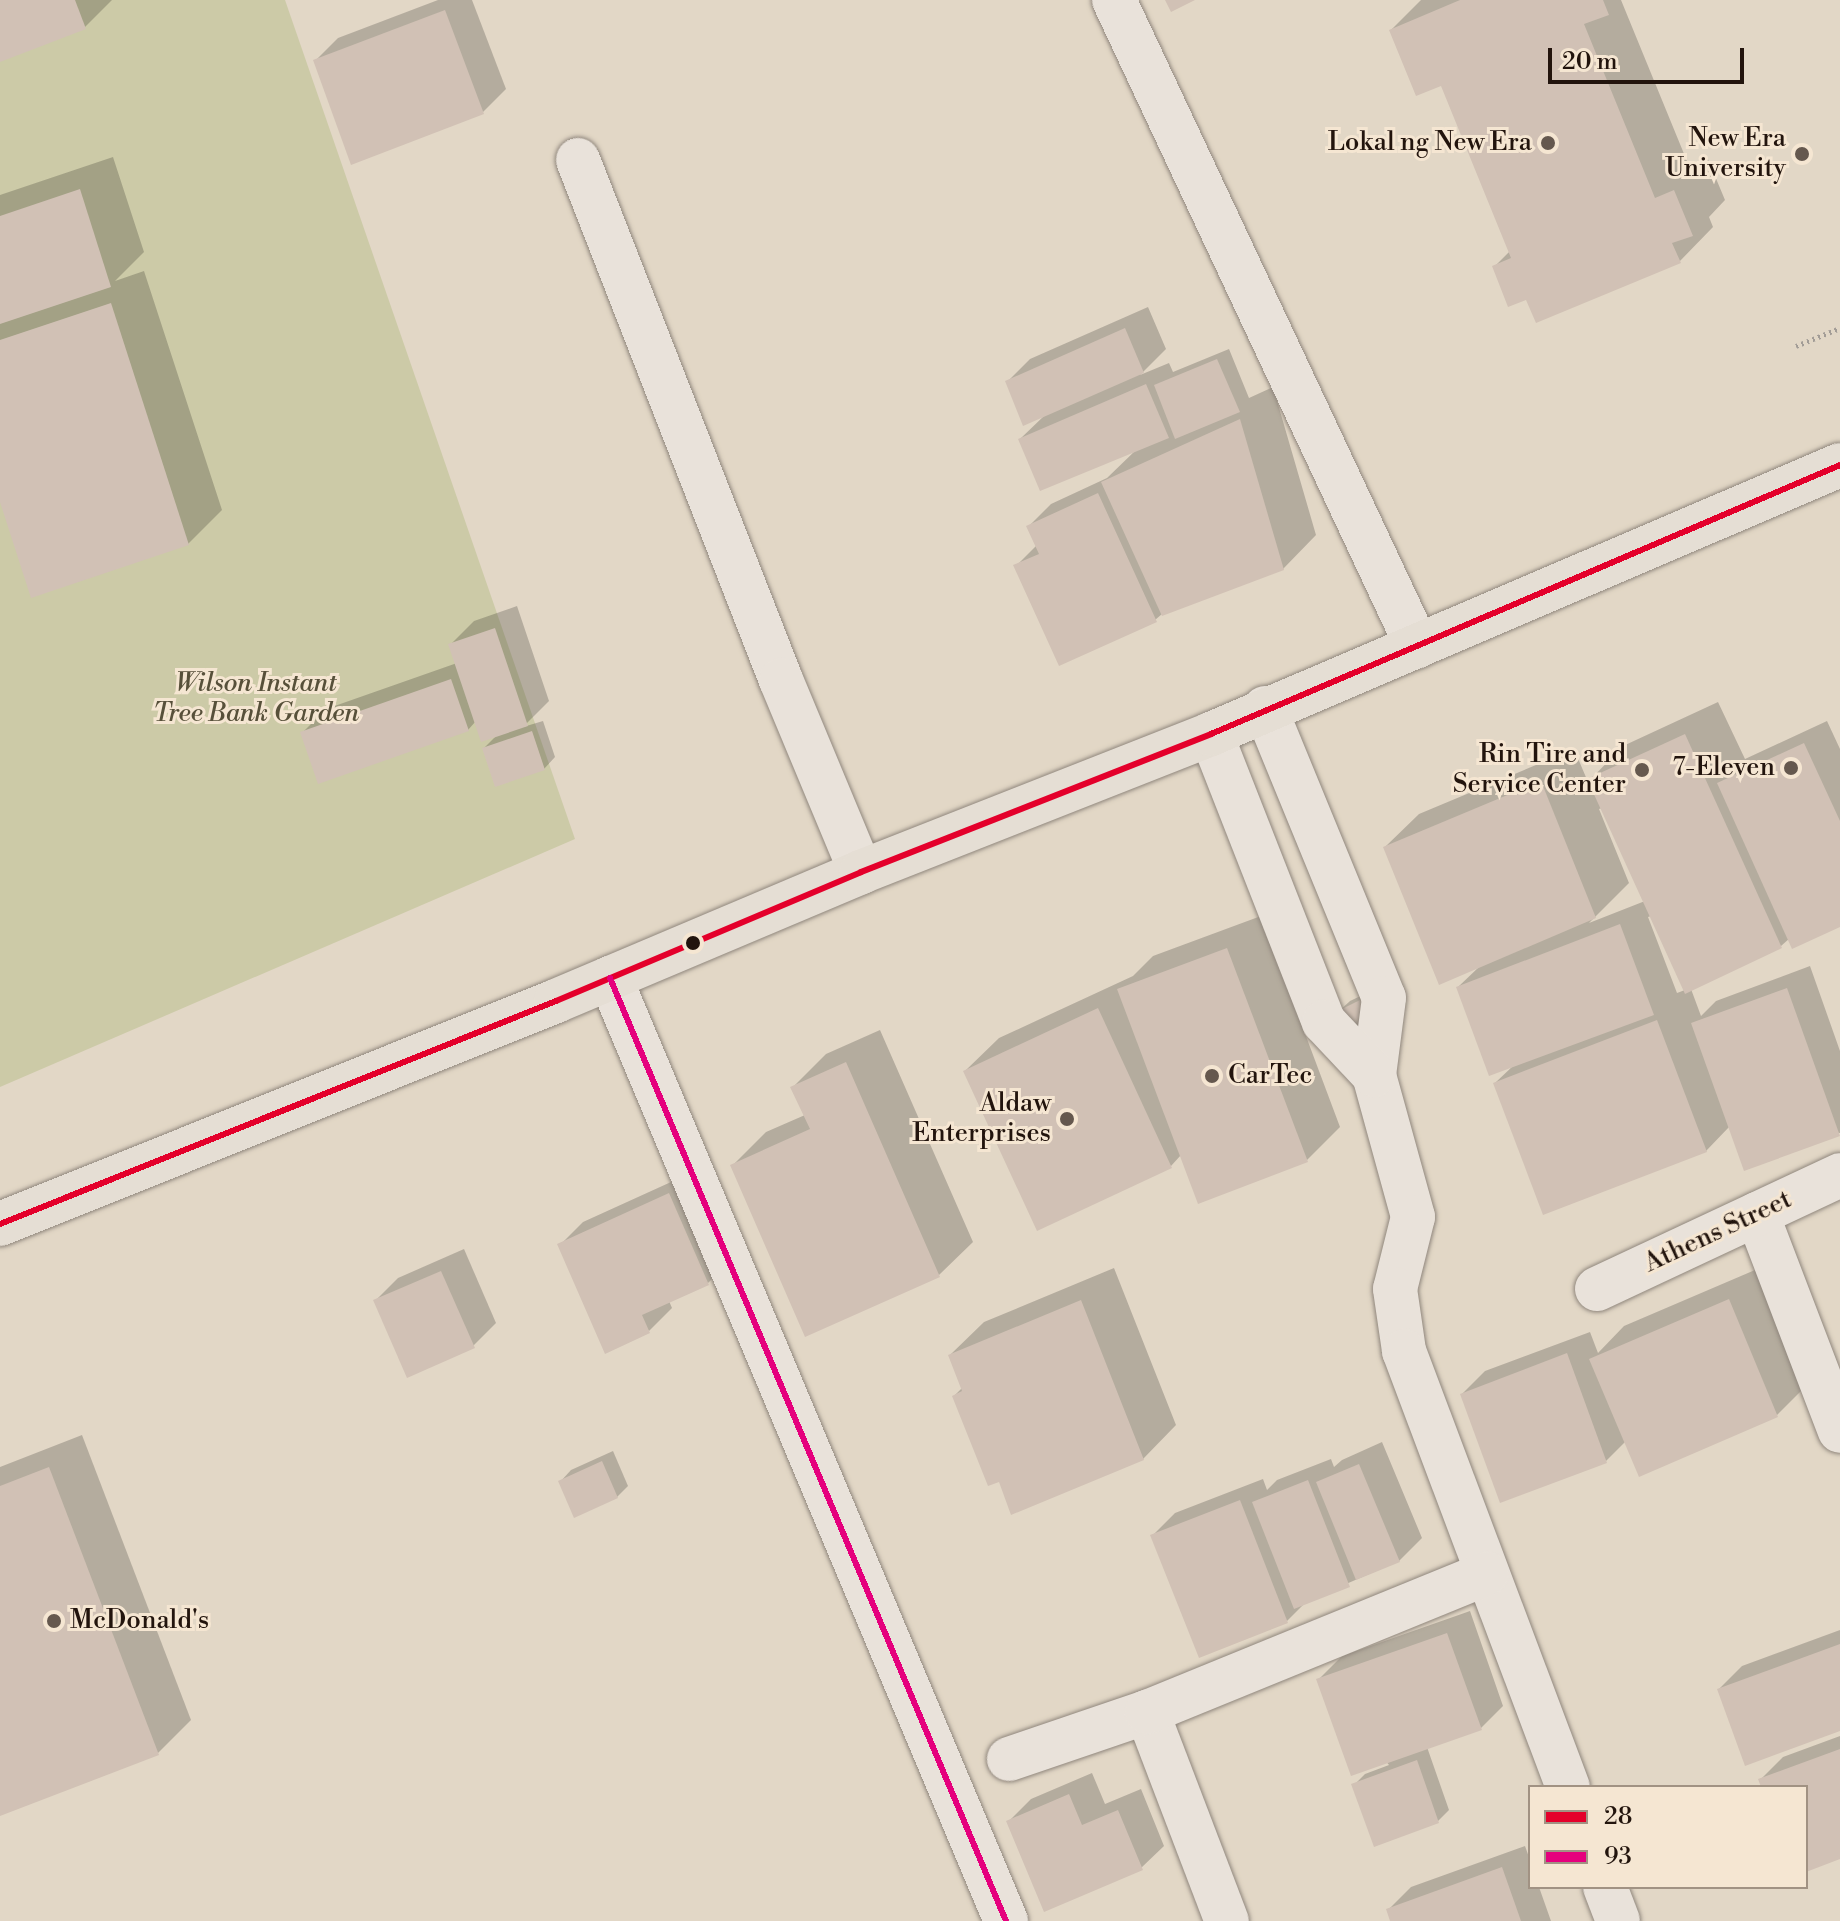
<!DOCTYPE html>
<style>
body{margin:0}
#map{position:relative;width:1840px;height:1921px;overflow:hidden;background:#e2d7c6;font-family:"Libre Bodoni",serif}
div>[style]{position:absolute}
[style*='--x']{left:calc(var(--x)*1px);top:calc(var(--y)*1px);width:calc(var(--w)*1px);rotate:calc(var(--a)*1deg)}
.green>*{inset:0;background:#cccaa7}
.shadow>*{inset:0;background:#0003}
.building>*{inset:0;background:#d1c1b5}
.path>*{height:5px;margin-top:-2.5px;transform-origin:0;background:repeating-linear-gradient(90deg,#a29c96 0 2px,transparent 0 6px)}
.roads{filter:drop-shadow(0 0 2px #90877d) drop-shadow(0 0 2px #90877d)}
.minor>*{height:44px;margin:-22px;padding:0 22px;transform-origin:22px;border-radius:22px;background:#e9e2da}
.highway>*{height:44px;margin:-22px;padding:0 22px;transform-origin:22px;border-radius:22px;background:#e5ded4}
.bus-1>*{height:6px;margin:-3px;padding:0 3px;transform-origin:3px;border-radius:3px;background:#e4002b}
.bus-2>*{height:6px;margin:-3px;padding:0 3px;transform-origin:3px;border-radius:3px;background:#e5007d}
.dots>*{width:22px;height:22px;translate:-50% -50%;box-sizing:border-box;border:4px solid #f5e6d2;border-radius:50%}
span{translate:-50% -50%;white-space:nowrap;text-align:center;line-height:1.15;-webkit-text-stroke:6px #f5e6d2;paint-order:stroke}
.poi-label{font-size:26px;color:#22140d}
.right{translate:-100% -50%;text-align:right}
.left{translate:0 -50%;text-align:left}
.park-label{font-size:26px;color:#57503a;font-style:italic}
.street-label{font-size:26px;color:#22140d}
.legend{position:absolute;left:1528px;top:1785px;width:280px;height:104px;box-sizing:border-box;background:#f5e6d2;border:2px solid #a19283;margin:0;padding:10px 14px;list-style:none;font-size:24px;color:#22140d}
.legend li{display:flex;align-items:center;gap:16px;height:40px}
.legend b{width:40px;border:2px solid #a19283}
.scale{position:absolute;left:1548px;top:48px;width:196px;height:36px;box-sizing:border-box;border:4px solid #22140d;border-top:0;padding-left:10px;font-size:24px;line-height:28px;white-space:nowrap;color:#22140d;-webkit-text-stroke:6px #f5e6d2;paint-order:stroke}
</style>
<div id="map">
<div class="green">
<div style="clip-path:polygon(0 0,285px 0,575px 839px,0 1087px)"></div>
</div>
<div class="shadow">
<div style="clip-path:polygon(0 0,112px 0,85px 27px,0 60px)"></div>
<div style="clip-path:polygon(438px 0,472px 0,506px 89px,483px 112px,315px 61px,338px 38px)"></div>
<div style="clip-path:polygon(1421px 0,1621px 0,1689px 166px,1707px 157px,1725px 200px,1709px 217px,1713px 227px,1680px 261px,1528px 297px,1494px 267px,1510px 251px,1442px 84px,1391px 30px)"></div>
<div style="clip-path:polygon(113px 157px,144px 252px,115px 281px,144px 271px,222px 510px,188px 544px,0 496px,0 195px)"></div>
<div style="clip-path:polygon(1148px 307px,1166px 349px,1140px 375px,1169px 363px,1173px 372px,1229px 349px,1249px 398px,1273px 387px,1316px 535px,1283px 569px,1162px 614px,1155px 620px,1016px 566px,1037px 545px,1028px 527px,1051px 504px,1107px 478px,1137px 449px,1020px 439px,1045px 415px,1007px 382px,1030px 359px)"></div>
<div style="clip-path:polygon(517px 606px,549px 701px,523px 727px,543px 721px,555px 757px,544px 769px,484px 748px,498px 734px,476px 721px,468px 730px,303px 732px,326px 709px,457px 663px,451px 644px,474px 621px)"></div>
<div style="clip-path:polygon(evenodd,1718px 702px,1745px 759px,1827px 721px,1840px 749px,1840px 924px,1790px 938px,1781px 946px,1691px 989px,1701px 1016px,1716px 1001px,1810px 966px,1840px 1051px,1840px 1133px,1730px 1126px,1706px 1151px,1495px 1083px,1514px 1065px,1458px 987px,1480px 966px,1385px 847px,1419px 814px,1574px 749px,1588px 782px,1623px 746px,1718px 702px,1602px 808px,1645px 901px,1589px 923px,1629px 883px,1599px 809px,1602px 808px,1718px 702px,1651px 916px,1685px 990px,1677px 993px,1648px 917px,1651px 916px)"></div>
<div style="clip-path:polygon(1261px 916px,1340px 1127px,1307px 1160px,1181px 1155px,1171px 1166px,965px 1071px,999px 1038px,1133px 976px,1153px 956px)"></div>
<div style="clip-path:polygon(1373px 990px,1386px 1017px,1338px 1012px,1350px 1001px)"></div>
<div style="clip-path:polygon(880px 1030px,973px 1242px,939px 1275px,732px 1166px,766px 1132px,805px 1115px,793px 1087px,826px 1054px)"></div>
<div style="clip-path:polygon(693px 1172px,731px 1260px,708px 1283px,669px 1301px,672px 1308px,649px 1331px,560px 1245px,583px 1222px)"></div>
<div style="clip-path:polygon(464px 1249px,496px 1323px,473px 1346px,375px 1301px,398px 1278px)"></div>
<div style="clip-path:polygon(1762px 1267px,1811px 1381px,1777px 1415px,1626px 1441px,1606px 1461px,1462px 1394px,1485px 1371px,1590px 1332px,1598px 1353px,1624px 1326px)"></div>
<div style="clip-path:polygon(1114px 1268px,1176px 1425px,1143px 1459px,954px 1396px,963px 1387px,950px 1355px,984px 1322px)"></div>
<div style="clip-path:polygon(82px 1435px,191px 1720px,158px 1753px,0 1814px,0 1467px)"></div>
<div style="clip-path:polygon(1382px 1442px,1422px 1538px,1399px 1561px,1307px 1601px,1287px 1621px,1152px 1536px,1175px 1513px,1263px 1479px,1267px 1490px,1277px 1480px,1331px 1459px,1334px 1467px,1342px 1460px)"></div>
<div style="clip-path:polygon(613px 1451px,628px 1486px,617px 1497px,560px 1482px,571px 1470px)"></div>
<div style="clip-path:polygon(1470px 1611px,1503px 1706px,1480px 1729px,1427px 1747px,1449px 1810px,1438px 1821px,1354px 1785px,1365px 1774px,1389px 1765px,1319px 1679px,1342px 1656px)"></div>
<div style="clip-path:polygon(1840px 1630px,1840px 1729px,1719px 1689px,1742px 1666px)"></div>
<div style="clip-path:polygon(1840px 1736px,1840px 1857px,1806px 1869px,1806px 1787px,1763px 1787px,1760px 1780px,1783px 1757px)"></div>
<div style="clip-path:polygon(1092px 1773px,1105px 1804px,1141px 1789px,1164px 1846px,1141px 1868px,1008px 1822px,1031px 1799px)"></div>
<div style="clip-path:polygon(1525px 1846px,1530px 1860px,1530px 1887px,1539px 1887px,1551px 1921px,1392px 1921px,1388px 1910px,1411px 1887px)"></div>
</div>
<div class="building">
<div style="clip-path:polygon(0 0,75px 0,86px 29px,0 62px)"></div>
<div style="clip-path:polygon(1165px 0,1195px 0,1171px 12px)"></div>
<div style="clip-path:polygon(1460px 0,1603px 0,1609px 15px,1584px 24px,1655px 198px,1674px 190px,1693px 236px,1672px 243px,1681px 263px,1536px 323px,1526px 300px,1508px 307px,1492px 266px,1511px 258px,1441px 86px,1416px 96px,1389px 30px)"></div>
<div style="clip-path:polygon(445px 10px,484px 114px,351px 165px,313px 60px)"></div>
<div style="clip-path:polygon(80px 189px,111px 287px,0 324px,0 216px)"></div>
<div style="clip-path:polygon(111px 303px,189px 545px,31px 598px,0 502px,0 340px)"></div>
<div style="clip-path:polygon(1125px 328px,1144px 373px,1023px 426px,1005px 381px)"></div>
<div style="clip-path:polygon(1217px 359px,1240px 412px,1175px 439px,1154px 385px)"></div>
<div style="clip-path:polygon(1146px 384px,1169px 438px,1040px 491px,1018px 439px)"></div>
<div style="clip-path:polygon(1240px 419px,1284px 570px,1162px 616px,1101px 482px)"></div>
<div style="clip-path:polygon(1098px 493px,1157px 622px,1059px 666px,1013px 565px,1039px 554px,1026px 526px)"></div>
<div style="clip-path:polygon(495px 628px,528px 726px,481px 742px,448px 644px)"></div>
<div style="clip-path:polygon(451px 679px,469px 731px,318px 784px,300px 732px)"></div>
<div style="clip-path:polygon(532px 731px,545px 770px,495px 787px,482px 748px)"></div>
<div style="clip-path:polygon(1685px 734px,1782px 948px,1685px 994px,1587px 779px)"></div>
<div style="clip-path:polygon(1804px 743px,1840px 821px,1840px 927px,1792px 949px,1717px 783px)"></div>
<div style="clip-path:polygon(1541px 781px,1596px 918px,1439px 985px,1383px 847px)"></div>
<div style="clip-path:polygon(1620px 924px,1654px 1015px,1489px 1076px,1456px 987px)"></div>
<div style="clip-path:polygon(1227px 948px,1308px 1162px,1198px 1204px,1117px 989px)"></div>
<div style="clip-path:polygon(1787px 988px,1840px 1136px,1744px 1171px,1691px 1023px)"></div>
<div style="clip-path:polygon(1362px 999px,1376px 1030px,1350px 1042px,1336px 1012px)"></div>
<div style="clip-path:polygon(1098px 1008px,1172px 1168px,1037px 1231px,963px 1071px)"></div>
<div style="clip-path:polygon(1657px 1020px,1707px 1152px,1543px 1215px,1493px 1083px)"></div>
<div style="clip-path:polygon(846px 1062px,940px 1277px,805px 1337px,730px 1165px,810px 1129px,790px 1087px)"></div>
<div style="clip-path:polygon(669px 1193px,709px 1285px,642px 1315px,650px 1333px,605px 1354px,557px 1244px)"></div>
<div style="clip-path:polygon(441px 1271px,475px 1348px,407px 1378px,373px 1300px)"></div>
<div style="clip-path:polygon(1729px 1299px,1778px 1417px,1639px 1477px,1589px 1359px)"></div>
<div style="clip-path:polygon(1081px 1300px,1144px 1460px,1011px 1515px,999px 1482px,988px 1486px,952px 1396px,962px 1391px,948px 1355px)"></div>
<div style="clip-path:polygon(1567px 1353px,1607px 1463px,1500px 1503px,1460px 1394px)"></div>
<div style="clip-path:polygon(602px 1461px,618px 1498px,574px 1518px,558px 1481px)"></div>
<div style="clip-path:polygon(1359px 1464px,1400px 1562px,1356px 1580px,1316px 1482px)"></div>
<div style="clip-path:polygon(49px 1467px,159px 1755px,0 1816px,0 1486px)"></div>
<div style="clip-path:polygon(1308px 1480px,1350px 1587px,1294px 1609px,1252px 1502px)"></div>
<div style="clip-path:polygon(1240px 1500px,1288px 1623px,1199px 1658px,1150px 1535px)"></div>
<div style="clip-path:polygon(1447px 1633px,1482px 1730px,1351px 1776px,1316px 1679px)"></div>
<div style="clip-path:polygon(1840px 1644px,1840px 1731px,1745px 1766px,1717px 1689px)"></div>
<div style="clip-path:polygon(1840px 1749px,1840px 1859px,1806px 1872px,1806px 1787px,1761px 1787px,1758px 1779px)"></div>
<div style="clip-path:polygon(1417px 1760px,1439px 1823px,1374px 1847px,1351px 1784px)"></div>
<div style="clip-path:polygon(1069px 1794px,1082px 1825px,1118px 1810px,1143px 1870px,1044px 1912px,1006px 1821px)"></div>
<div style="clip-path:polygon(1502px 1867px,1521px 1921px,1390px 1921px,1386px 1909px)"></div>
</div>
<div class="path">
<div style="--x:1796;--y:346;--w:48;--a:-22.2"></div>
</div>
<div class="roads">
<div class="minor">
<div style="--x:1114;--y:0;--w:714;--a:64.87"></div>
<div style="--x:578;--y:160;--w:558;--a:68.68"></div>
<div style="--x:781;--y:680;--w:208;--a:67.4"></div>
<div style="--x:1265;--y:708;--w:313;--a:67.7"></div>
<div style="--x:1384;--y:998;--w:78;--a:97.4"></div>
<div style="--x:1374;--y:1075;--w:147;--a:74.6"></div>
<div style="--x:1413;--y:1217;--w:74;--a:104"></div>
<div style="--x:1395;--y:1289;--w:63;--a:81.7"></div>
<div style="--x:1404;--y:1351;--w:466;--a:69.4"></div>
<div style="--x:1211;--y:734;--w:309;--a:68.6"></div>
<div style="--x:1324;--y:1022;--w:73;--a:46.7"></div>
<div style="--x:610;--y:978;--w:1023;--a:67.22"></div>
<div style="--x:1757;--y:1214;--w:232;--a:69.1"></div>
<div style="--x:1597;--y:1289;--w:268;--a:-25.1"></div>
<div style="--x:1147;--y:1712;--w:224;--a:69.1"></div>
<div style="--x:1009;--y:1759;--w:146;--a:-18.8"></div>
<div style="--x:1147;--y:1712;--w:367;--a:-22.2"></div>
<div style="--x:1605;--y:1887;--w:36;--a:69"></div>
</div>
<div class="highway">
<div style="--x:0;--y:1224;--w:599;--a:-21.85"></div>
<div style="--x:556;--y:1001;--w:331;--a:-22.9"></div>
<div style="--x:861;--y:872;--w:376;--a:-21.5"></div>
<div style="--x:1211;--y:734;--w:684;--a:-23.15"></div>
</div>
</div>
<div class="bus-1">
<div style="--x:0;--y:1224;--w:599;--a:-21.85"></div>
<div style="--x:556;--y:1001;--w:331;--a:-22.9"></div>
<div style="--x:861;--y:872;--w:376;--a:-21.5"></div>
<div style="--x:1211;--y:734;--w:684;--a:-23.15"></div>
</div>
<div class="bus-2">
<div style="--x:610;--y:978;--w:1023;--a:67.22"></div>
</div>
<div class="dots">
<div style="left:1548px;top:143px;background:#65584e"></div>
<div style="left:1802px;top:154px;background:#65584e"></div>
<div style="left:1791px;top:768px;background:#65584e"></div>
<div style="left:1642px;top:770px;background:#65584e"></div>
<div style="left:693px;top:943px;background:#22140d"></div>
<div style="left:1212px;top:1076px;background:#65584e"></div>
<div style="left:1067px;top:1119px;background:#65584e"></div>
<div style="left:54px;top:1621px;background:#65584e"></div>
</div>
<div class="poi-label">
<span class="right" style="left:1786px;top:154px">New Era<br>University</span>
<span class="right" style="left:1532px;top:143px">Lokal ng New Era</span>
<span class="right" style="left:1626px;top:770px">Rin Tire and<br>Service Center</span>
<span class="right" style="left:1775px;top:768px">7-Eleven</span>
<span class="left" style="left:1228px;top:1076px">CarTec</span>
<span class="right" style="left:1051px;top:1119px">Aldaw<br>Enterprises</span>
<span class="left" style="left:70px;top:1621px">McDonald's</span>
</div>
<div class="park-label">
<span style="left:256px;top:699px">Wilson Instant<br>Tree Bank Garden</span>
</div>
<div class="street-label">
<span style="left:1718px;top:1232px;rotate:-25deg">Athens Street</span>
</div>
<ul class="legend">
<li><b style="height:10px;background:#e4002b"></b>28</li>
<li><b style="height:10px;background:#e5007d"></b>93</li>
</ul>
<div class="scale">20 m</div>
</div>
